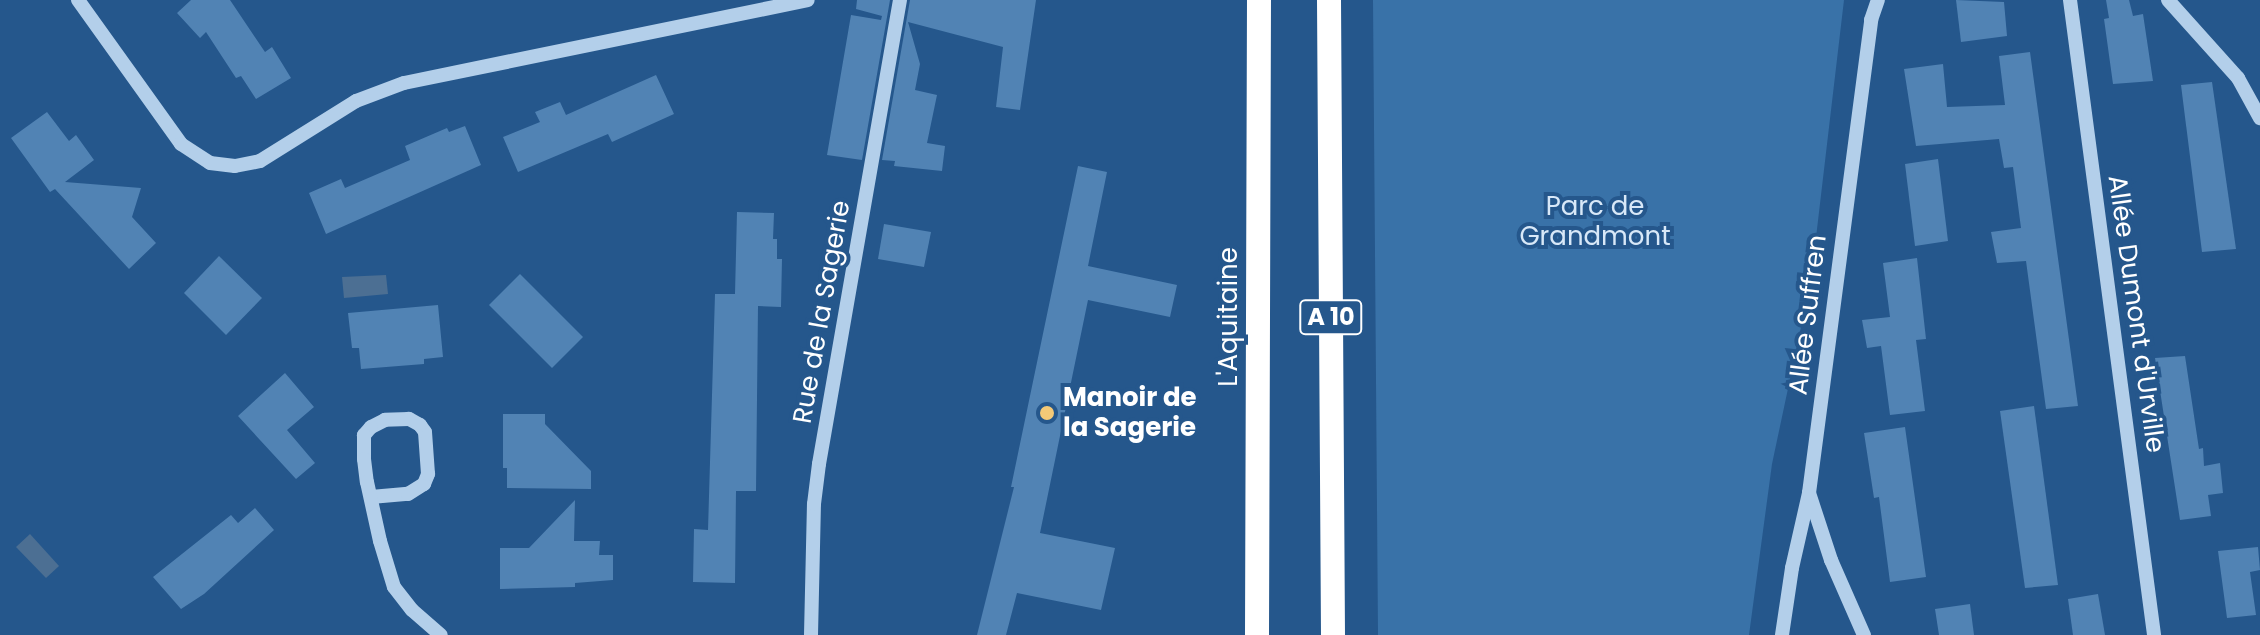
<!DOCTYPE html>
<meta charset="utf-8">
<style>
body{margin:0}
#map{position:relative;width:2260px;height:635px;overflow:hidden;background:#25578c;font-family:Poppins,sans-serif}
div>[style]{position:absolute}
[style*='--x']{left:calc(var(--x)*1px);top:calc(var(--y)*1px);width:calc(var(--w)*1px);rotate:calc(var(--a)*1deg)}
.green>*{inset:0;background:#3972a8}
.water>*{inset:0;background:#4c6f93}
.building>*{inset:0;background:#5183b4}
.minor>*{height:14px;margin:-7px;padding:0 7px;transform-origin:7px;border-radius:7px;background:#b3cfea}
.highway>*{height:24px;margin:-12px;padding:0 12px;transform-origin:12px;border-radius:12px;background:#fff}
.dots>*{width:22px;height:22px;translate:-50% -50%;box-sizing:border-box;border:4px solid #25578c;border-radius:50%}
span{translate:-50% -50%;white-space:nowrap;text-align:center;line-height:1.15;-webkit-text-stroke:8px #25578c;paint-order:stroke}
.shield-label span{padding:2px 6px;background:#25578c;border:2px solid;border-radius:6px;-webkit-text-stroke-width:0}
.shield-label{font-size:24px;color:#fff;font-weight:700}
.park-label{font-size:26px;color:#d8e8f8}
.street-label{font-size:26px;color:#fff}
.poi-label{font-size:26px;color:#fff;font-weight:700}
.left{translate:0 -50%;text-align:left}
</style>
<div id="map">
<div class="green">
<div style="clip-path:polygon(1373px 0,1844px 0,1811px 280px,1772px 464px,1749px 635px,1378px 635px)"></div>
</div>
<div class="water">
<div style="clip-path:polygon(386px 275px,388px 294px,344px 298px,342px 277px)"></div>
<div style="clip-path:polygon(30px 534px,59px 566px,46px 578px,16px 547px)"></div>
</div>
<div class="building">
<div style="clip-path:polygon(191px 0,230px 0,265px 52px,272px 47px,291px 78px,256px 99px,241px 76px,236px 78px,206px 32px,200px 38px,177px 13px)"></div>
<div style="clip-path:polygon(857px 0,890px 0,862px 160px,827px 155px,851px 15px,881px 20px,882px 16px,856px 9px)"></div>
<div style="clip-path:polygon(910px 0,1036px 0,1020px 110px,996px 107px,1003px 47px,908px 22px,920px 64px,915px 90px,937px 95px,927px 143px,945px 146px,942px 171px,894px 166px,895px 161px,882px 160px)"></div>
<div style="clip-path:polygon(1956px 0,2004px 2px,2007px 36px,1961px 42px)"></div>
<div style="clip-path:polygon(2106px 0,2129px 0,2133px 16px,2143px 14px,2153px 81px,2113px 84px,2104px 19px,2109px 18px)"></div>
<div style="clip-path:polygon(2030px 52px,2078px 406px,2046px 409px,2026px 261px,1997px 263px,1991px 232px,2021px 228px,2013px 167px,2004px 168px,1999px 139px,1916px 146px,1904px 69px,1943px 64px,1947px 107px,2005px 105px,1999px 56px)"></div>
<div style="clip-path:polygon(656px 75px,674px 114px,612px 142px,608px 134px,518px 172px,503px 137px,540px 122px,535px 112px,560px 102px,566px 115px)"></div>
<div style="clip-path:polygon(2212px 82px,2236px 249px,2202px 252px,2181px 85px)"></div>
<div style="clip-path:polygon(47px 112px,69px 141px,76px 135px,94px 160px,65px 182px,141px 188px,132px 217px,156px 243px,129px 269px,55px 189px,50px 192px,11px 138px)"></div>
<div style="clip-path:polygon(465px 126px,481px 165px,326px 234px,309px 193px,341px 179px,345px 188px,410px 160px,405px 146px,447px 128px,449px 132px)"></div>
<div style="clip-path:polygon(1938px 159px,1948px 241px,1915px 246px,1905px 164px)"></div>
<div style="clip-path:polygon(1078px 166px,1107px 172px,1088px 266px,1177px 285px,1170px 317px,1088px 300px,1040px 533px,1115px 548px,1101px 610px,1017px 593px,1006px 635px,977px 635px,1014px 487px,1011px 487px)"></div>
<div style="clip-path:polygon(737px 212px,774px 213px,773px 239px,777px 239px,777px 259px,782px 259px,781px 307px,758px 306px,756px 491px,736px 491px,735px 583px,693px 582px,694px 529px,708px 530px,715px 294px,735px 294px)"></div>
<div style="clip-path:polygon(884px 224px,931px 232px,924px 267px,878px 259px)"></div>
<div style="clip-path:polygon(219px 256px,262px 298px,226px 335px,184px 293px)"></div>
<div style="clip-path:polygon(1917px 258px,1926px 339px,1916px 340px,1925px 411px,1890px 415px,1881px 346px,1867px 348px,1862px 320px,1890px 317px,1883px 263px)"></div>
<div style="clip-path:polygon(520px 274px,583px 337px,552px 368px,489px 305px)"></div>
<div style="clip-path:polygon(438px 305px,443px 357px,424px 359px,424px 364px,361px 369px,359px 348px,352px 348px,348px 313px)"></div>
<div style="clip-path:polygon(2185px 356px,2199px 449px,2203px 448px,2204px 466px,2220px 463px,2223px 493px,2208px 495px,2211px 516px,2180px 520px,2155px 358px)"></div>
<div style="clip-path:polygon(285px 373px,314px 407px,287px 430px,315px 463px,296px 479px,238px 416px)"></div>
<div style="clip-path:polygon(2034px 406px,2058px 585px,2025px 588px,2000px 411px)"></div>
<div style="clip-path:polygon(503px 414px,545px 414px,545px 424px,591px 471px,591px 489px,507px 488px,507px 468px,503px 468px)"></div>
<div style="clip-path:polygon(1905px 427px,1926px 577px,1890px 582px,1879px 497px,1874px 498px,1864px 433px)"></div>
<div style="clip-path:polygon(575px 500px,574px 541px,600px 541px,599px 555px,613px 555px,613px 580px,575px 583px,575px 587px,500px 589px,500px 548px,529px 548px)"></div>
<div style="clip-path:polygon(255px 508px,274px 530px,204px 594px,181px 609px,153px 577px,231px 515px,238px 523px)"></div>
<div style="clip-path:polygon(2258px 547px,2260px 570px,2250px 572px,2256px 615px,2227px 618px,2218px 551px)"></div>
<div style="clip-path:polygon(2098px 594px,2105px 635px,2073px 635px,2068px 599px)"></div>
<div style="clip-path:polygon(1970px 604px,1974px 635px,1939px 635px,1935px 609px)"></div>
</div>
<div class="minor">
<div style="--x:78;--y:0;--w:177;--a:54.4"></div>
<div style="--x:181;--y:144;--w:35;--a:33"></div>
<div style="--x:210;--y:163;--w:25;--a:7"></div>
<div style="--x:235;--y:166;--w:25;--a:-11"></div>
<div style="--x:260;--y:161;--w:113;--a:-32"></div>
<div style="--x:356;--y:101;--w:51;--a:-20.6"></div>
<div style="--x:404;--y:83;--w:412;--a:-11.6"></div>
<div style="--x:2070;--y:0;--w:641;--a:82.46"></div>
<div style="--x:2168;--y:0;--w:105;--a:48.1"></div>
<div style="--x:2238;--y:78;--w:46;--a:61.2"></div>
<div style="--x:1809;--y:493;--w:71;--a:71.8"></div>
<div style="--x:1831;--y:560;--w:82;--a:66.3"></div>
<div style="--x:371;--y:497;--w:37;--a:-5"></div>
<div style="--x:408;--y:494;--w:19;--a:-32"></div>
<div style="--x:424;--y:484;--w:11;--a:-68"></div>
<div style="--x:428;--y:474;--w:42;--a:-94.1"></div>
<div style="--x:425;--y:432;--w:9;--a:-126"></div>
<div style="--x:420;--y:425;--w:13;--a:-151"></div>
<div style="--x:409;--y:419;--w:24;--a:178"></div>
<div style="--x:385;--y:420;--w:16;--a:153"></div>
<div style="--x:371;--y:427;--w:11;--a:131"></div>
<div style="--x:364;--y:435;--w:24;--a:90"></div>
<div style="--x:364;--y:459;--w:23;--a:83"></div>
<div style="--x:367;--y:482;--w:60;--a:77.6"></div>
<div style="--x:380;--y:541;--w:48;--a:73.1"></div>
<div style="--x:394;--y:587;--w:29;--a:52"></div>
<div style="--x:412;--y:610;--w:38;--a:41"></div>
<div style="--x:811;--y:635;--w:131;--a:-88.7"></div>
<div style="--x:814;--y:504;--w:40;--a:-82.9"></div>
<div style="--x:819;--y:464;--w:471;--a:-80.1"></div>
<div style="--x:1782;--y:635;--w:68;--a:-81.5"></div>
<div style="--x:1792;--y:568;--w:77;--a:-77.2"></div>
<div style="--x:1809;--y:493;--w:477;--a:-82.5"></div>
<div style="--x:1871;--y:20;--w:21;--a:-71"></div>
</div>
<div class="highway">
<div style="--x:1329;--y:0;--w:635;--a:89.64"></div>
<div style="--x:1257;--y:635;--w:635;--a:-89.82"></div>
</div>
<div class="dots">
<div style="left:1047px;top:413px;background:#f4c977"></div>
</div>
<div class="shield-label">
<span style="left:1331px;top:317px">A 10</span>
</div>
<div class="park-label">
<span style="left:1595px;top:222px">Parc de<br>Grandmont</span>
</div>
<div class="street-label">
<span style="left:822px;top:312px;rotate:-80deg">Rue de la Sagerie</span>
<span style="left:2136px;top:314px;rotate:82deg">Allée Dumont d'Urville</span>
<span style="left:1808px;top:315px;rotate:-83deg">Allée Suffren</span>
<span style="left:1229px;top:317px;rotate:-90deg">L'Aquitaine</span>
</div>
<div class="poi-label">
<span class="left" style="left:1063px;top:413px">Manoir de<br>la Sagerie</span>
</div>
</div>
